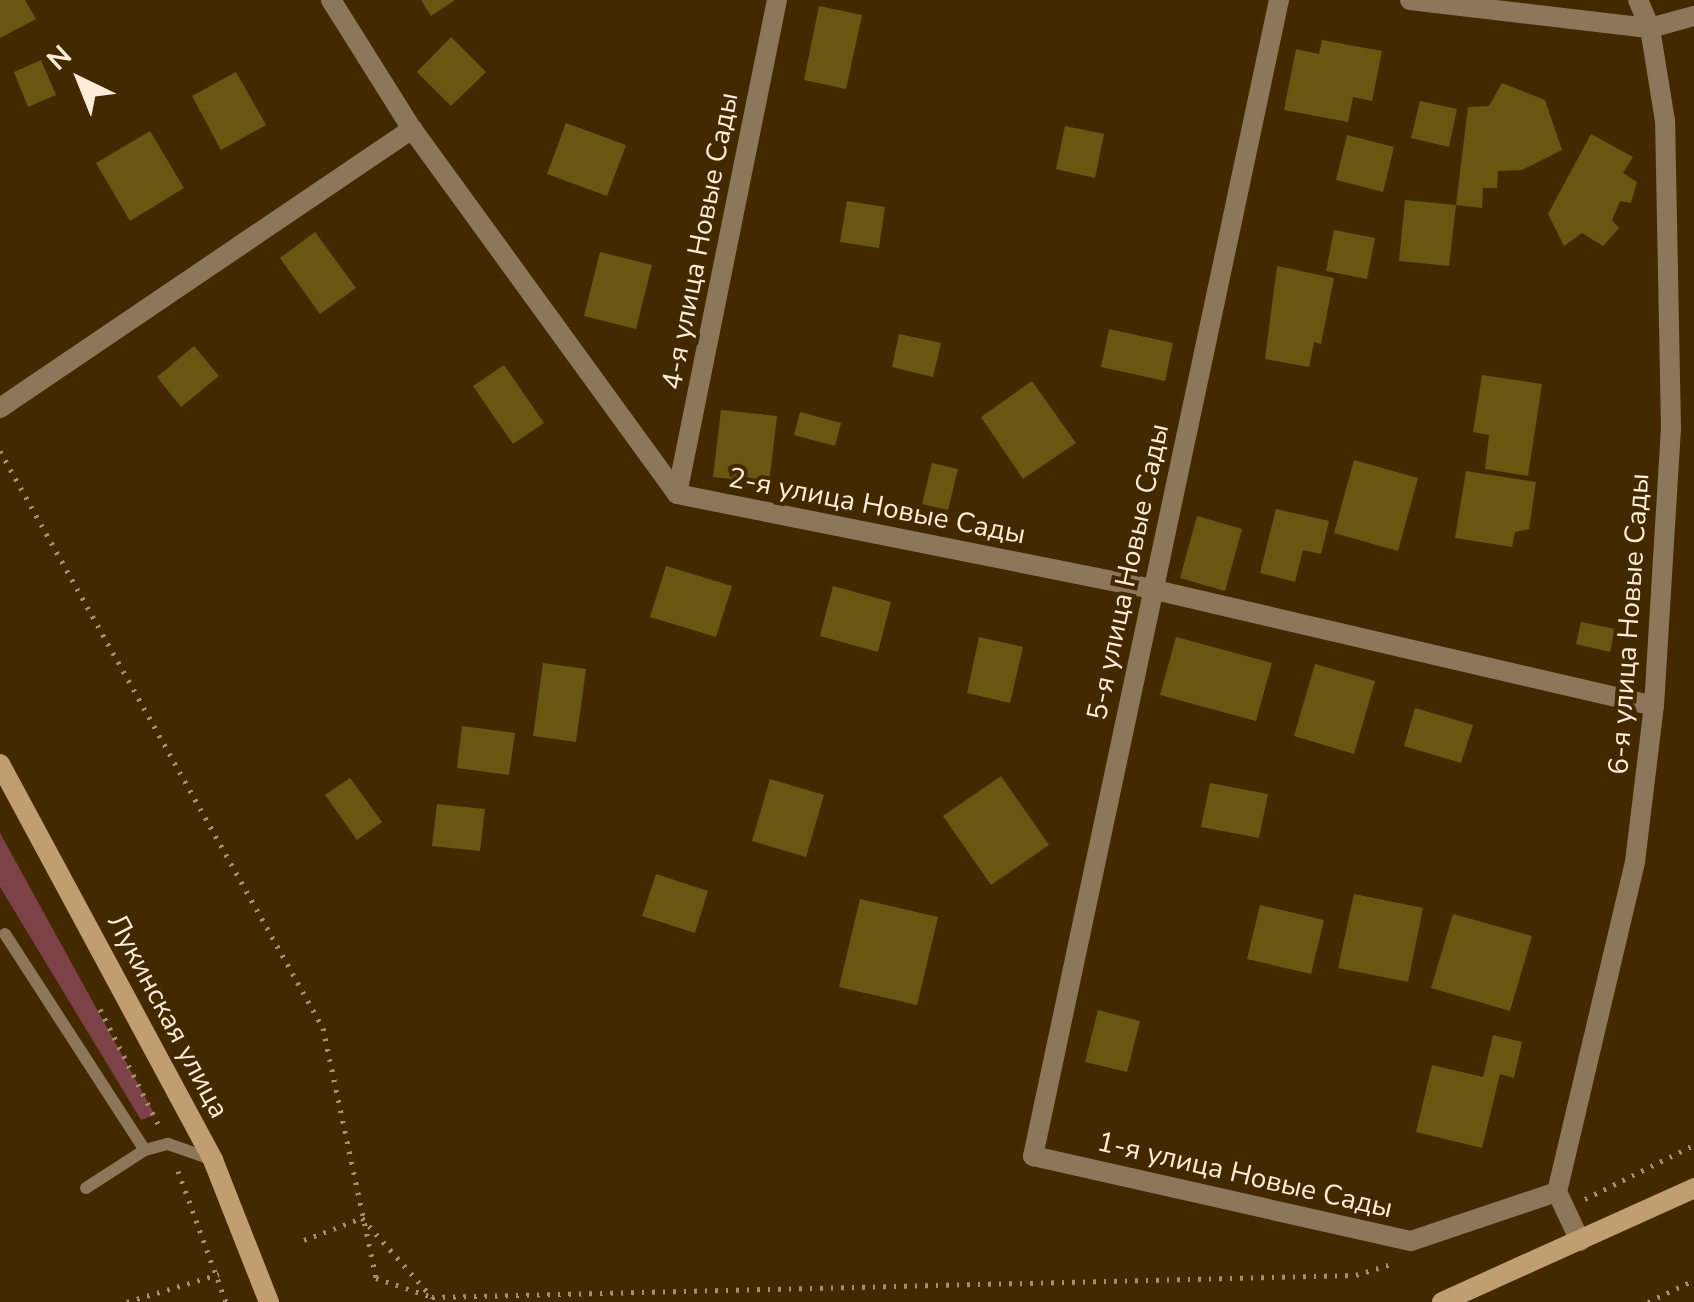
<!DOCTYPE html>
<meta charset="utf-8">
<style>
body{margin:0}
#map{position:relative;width:1694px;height:1302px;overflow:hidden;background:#432900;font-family:"Nunito Sans",sans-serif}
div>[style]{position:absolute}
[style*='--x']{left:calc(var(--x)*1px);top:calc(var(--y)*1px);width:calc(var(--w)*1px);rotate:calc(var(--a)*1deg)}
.green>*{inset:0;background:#7d4248}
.building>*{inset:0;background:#685711}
.path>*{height:5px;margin-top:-2.5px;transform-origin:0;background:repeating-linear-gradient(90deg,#a49071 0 2.5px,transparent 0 10.5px)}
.service>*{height:12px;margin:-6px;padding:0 6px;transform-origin:6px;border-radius:6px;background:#8c775a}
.minor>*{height:20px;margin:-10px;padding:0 10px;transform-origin:10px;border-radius:10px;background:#8c775a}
.secondary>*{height:20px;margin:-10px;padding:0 10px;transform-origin:10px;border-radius:10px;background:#c19e70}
span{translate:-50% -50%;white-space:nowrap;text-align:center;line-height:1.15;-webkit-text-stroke:8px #432900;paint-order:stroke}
.street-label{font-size:28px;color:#fdedd8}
.north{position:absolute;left:30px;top:30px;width:100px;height:100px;-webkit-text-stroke:8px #432900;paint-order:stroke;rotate:317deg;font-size:28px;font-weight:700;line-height:40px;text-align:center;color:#fdedd8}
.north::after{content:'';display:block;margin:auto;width:35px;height:45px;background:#fdedd8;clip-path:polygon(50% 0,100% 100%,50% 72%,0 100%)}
</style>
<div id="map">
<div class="green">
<div style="clip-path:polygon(0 833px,155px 1115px,141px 1120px,0 887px)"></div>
</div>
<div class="building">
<div style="clip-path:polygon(0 0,25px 0,36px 19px,0 38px)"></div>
<div style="clip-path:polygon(421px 0,455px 0,431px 16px)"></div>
<div style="clip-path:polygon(819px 6px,862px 15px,846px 89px,804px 80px)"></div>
<div style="clip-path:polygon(451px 37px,486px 72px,451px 106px,417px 72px)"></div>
<div style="clip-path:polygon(1322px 40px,1382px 51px,1372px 101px,1353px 97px,1348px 122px,1284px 110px,1296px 49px,1319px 54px)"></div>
<div style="clip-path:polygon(41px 60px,56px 95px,28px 107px,14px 72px)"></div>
<div style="clip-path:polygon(236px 72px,266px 125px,221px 150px,192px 96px)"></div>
<div style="clip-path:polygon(1502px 83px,1545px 100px,1562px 150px,1522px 170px,1498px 171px,1497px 188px,1483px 188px,1482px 208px,1456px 205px,1468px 107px,1489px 106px)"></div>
<div style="clip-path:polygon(1420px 101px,1457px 109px,1449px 147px,1411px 138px)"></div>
<div style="clip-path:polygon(566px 123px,626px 145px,607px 196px,547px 174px)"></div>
<div style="clip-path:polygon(1065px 126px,1104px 134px,1095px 178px,1056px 169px)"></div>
<div style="clip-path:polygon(150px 131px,184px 188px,130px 221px,96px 163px)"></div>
<div style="clip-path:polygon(1591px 134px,1633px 157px,1623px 173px,1637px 182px,1631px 203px,1620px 201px,1612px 220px,1619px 228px,1603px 246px,1582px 233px,1564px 246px,1548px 214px)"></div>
<div style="clip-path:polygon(1347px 135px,1394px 147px,1383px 192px,1336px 180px)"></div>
<div style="clip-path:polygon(1405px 200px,1456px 205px,1449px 266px,1399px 261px)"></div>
<div style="clip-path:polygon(847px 201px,885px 207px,879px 248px,840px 242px)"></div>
<div style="clip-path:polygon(1334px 230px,1375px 238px,1367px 279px,1326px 271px)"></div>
<div style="clip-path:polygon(315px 232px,356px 288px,320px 314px,280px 258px)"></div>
<div style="clip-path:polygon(600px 252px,652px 265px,636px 329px,584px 316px)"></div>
<div style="clip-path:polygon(1277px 266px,1334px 278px,1321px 344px,1314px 342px,1309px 367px,1265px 359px)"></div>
<div style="clip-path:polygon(1109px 329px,1173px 343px,1165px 381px,1101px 367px)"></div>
<div style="clip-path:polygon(899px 334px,941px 343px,933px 377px,892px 367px)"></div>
<div style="clip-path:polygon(194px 346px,219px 376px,181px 407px,157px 377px)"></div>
<div style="clip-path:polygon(504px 365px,544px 423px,513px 444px,473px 386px)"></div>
<div style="clip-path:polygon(1482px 375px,1542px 384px,1528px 476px,1485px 469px,1489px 435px,1473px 432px)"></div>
<div style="clip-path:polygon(1032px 381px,1076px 443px,1023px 479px,981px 417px)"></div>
<div style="clip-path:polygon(721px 410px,777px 416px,769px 483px,713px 477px)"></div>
<div style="clip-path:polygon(800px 412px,841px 423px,835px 446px,794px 435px)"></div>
<div style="clip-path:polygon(1354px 460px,1418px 478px,1398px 551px,1334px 533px)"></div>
<div style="clip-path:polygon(932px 463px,958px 469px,948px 510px,922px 504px)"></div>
<div style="clip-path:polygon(1466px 471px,1536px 482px,1529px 529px,1515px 532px,1512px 547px,1455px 538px)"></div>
<div style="clip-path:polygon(1276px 509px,1329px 521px,1321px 554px,1303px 550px,1295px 582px,1260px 573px)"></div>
<div style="clip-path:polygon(1197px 516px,1242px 529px,1225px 591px,1180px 578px)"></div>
<div style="clip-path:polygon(666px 566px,732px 586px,716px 637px,650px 617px)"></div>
<div style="clip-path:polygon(833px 586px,891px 602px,878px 652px,820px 636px)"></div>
<div style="clip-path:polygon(1581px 622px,1615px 629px,1610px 652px,1576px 644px)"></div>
<div style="clip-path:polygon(979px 637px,1023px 647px,1010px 703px,967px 693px)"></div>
<div style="clip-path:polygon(1176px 637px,1272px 663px,1256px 721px,1160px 695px)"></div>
<div style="clip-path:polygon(543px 663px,586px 669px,576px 742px,533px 736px)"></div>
<div style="clip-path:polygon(1315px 664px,1375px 681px,1354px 754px,1294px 736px)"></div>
<div style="clip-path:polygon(1415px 708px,1473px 725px,1461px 763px,1404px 746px)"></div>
<div style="clip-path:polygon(462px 726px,515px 733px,509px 775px,457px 768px)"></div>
<div style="clip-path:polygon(1001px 776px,1049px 845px,991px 885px,943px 816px)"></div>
<div style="clip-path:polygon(350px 778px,382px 822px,357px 840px,325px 795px)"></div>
<div style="clip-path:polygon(770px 779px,824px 795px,806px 857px,752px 841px)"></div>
<div style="clip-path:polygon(1210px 783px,1268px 794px,1259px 838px,1201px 827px)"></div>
<div style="clip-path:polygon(437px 804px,485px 809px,480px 851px,432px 846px)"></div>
<div style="clip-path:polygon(656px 874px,708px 891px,695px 933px,642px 916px)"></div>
<div style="clip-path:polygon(1354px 894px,1423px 908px,1408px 982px,1338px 968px)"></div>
<div style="clip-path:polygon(860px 899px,938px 917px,917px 1005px,839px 987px)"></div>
<div style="clip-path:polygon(1260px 905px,1324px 920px,1311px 974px,1247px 959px)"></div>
<div style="clip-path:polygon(1453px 914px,1532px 936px,1510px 1011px,1431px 988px)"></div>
<div style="clip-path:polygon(1098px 1010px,1140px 1021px,1127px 1072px,1085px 1062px)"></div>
<div style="clip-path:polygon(1493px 1035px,1522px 1042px,1514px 1078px,1500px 1074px,1482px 1148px,1416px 1132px,1432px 1065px,1483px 1077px)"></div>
</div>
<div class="path">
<div style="--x:0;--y:451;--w:661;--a:60.76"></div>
<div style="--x:323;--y:1028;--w:256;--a:78"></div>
<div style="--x:376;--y:1278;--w:59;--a:18.7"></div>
<div style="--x:432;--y:1297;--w:924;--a:-1.36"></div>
<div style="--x:1356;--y:1275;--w:41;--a:-17.1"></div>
<div style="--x:100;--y:1009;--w:129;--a:63.2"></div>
<div style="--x:178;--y:1171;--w:140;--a:69.9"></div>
<div style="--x:1585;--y:1199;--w:122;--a:-26.4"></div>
<div style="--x:304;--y:1240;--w:62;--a:-20.8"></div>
<div style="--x:362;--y:1218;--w:106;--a:48.5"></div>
<div style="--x:127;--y:1302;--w:96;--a:-16.9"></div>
<div style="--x:1648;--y:1302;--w:51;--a:-25.6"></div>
</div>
<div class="service">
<div style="--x:5;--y:934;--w:257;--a:57.1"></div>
<div style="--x:145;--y:1150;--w:24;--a:-15"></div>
<div style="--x:168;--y:1144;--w:46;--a:19.2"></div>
<div style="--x:86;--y:1188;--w:70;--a:-32.8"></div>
</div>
<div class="minor">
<div style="--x:331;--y:0;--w:152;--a:57.9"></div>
<div style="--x:412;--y:129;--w:451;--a:54"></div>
<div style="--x:677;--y:494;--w:483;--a:11.3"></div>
<div style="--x:1151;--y:589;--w:516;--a:13.09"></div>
<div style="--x:1279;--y:0;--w:1182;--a:102.01"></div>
<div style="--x:1033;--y:1156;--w:387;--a:12.7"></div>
<div style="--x:1411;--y:1241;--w:154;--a:-18.6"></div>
<div style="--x:1410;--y:0;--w:242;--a:6.7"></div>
<div style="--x:1650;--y:28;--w:46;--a:-15.3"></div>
<div style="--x:0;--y:408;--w:498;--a:-34.1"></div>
<div style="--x:677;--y:494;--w:504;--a:-78.56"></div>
<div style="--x:1580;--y:1241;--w:54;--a:-115.1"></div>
<div style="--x:1557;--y:1192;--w:339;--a:-76.7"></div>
<div style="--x:1635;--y:862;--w:157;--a:-83.1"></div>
<div style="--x:1654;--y:706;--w:278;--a:-86.5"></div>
<div style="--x:1671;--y:429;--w:308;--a:-91.1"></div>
<div style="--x:1665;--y:121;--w:94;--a:-99.2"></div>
<div style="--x:1650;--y:28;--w:30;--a:-113"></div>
</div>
<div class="secondary">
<div style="--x:0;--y:764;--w:450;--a:61.7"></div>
<div style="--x:213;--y:1160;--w:153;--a:68.5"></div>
<div style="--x:1442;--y:1302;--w:277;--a:-24.3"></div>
</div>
<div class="street-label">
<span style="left:700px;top:241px;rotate:-79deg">4-я улица Новые Сады</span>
<span style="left:877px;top:506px;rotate:11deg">2-я улица Новые Сады</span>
<span style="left:1128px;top:572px;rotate:-78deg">5-я улица Новые Сады</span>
<span style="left:1629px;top:624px;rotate:-86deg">6-я улица Новые Сады</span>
<span style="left:168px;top:1016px;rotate:62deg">Лукинская улица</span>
<span style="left:1245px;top:1175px;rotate:13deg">1-я улица Новые Сады</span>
</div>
<div class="north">N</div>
</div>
